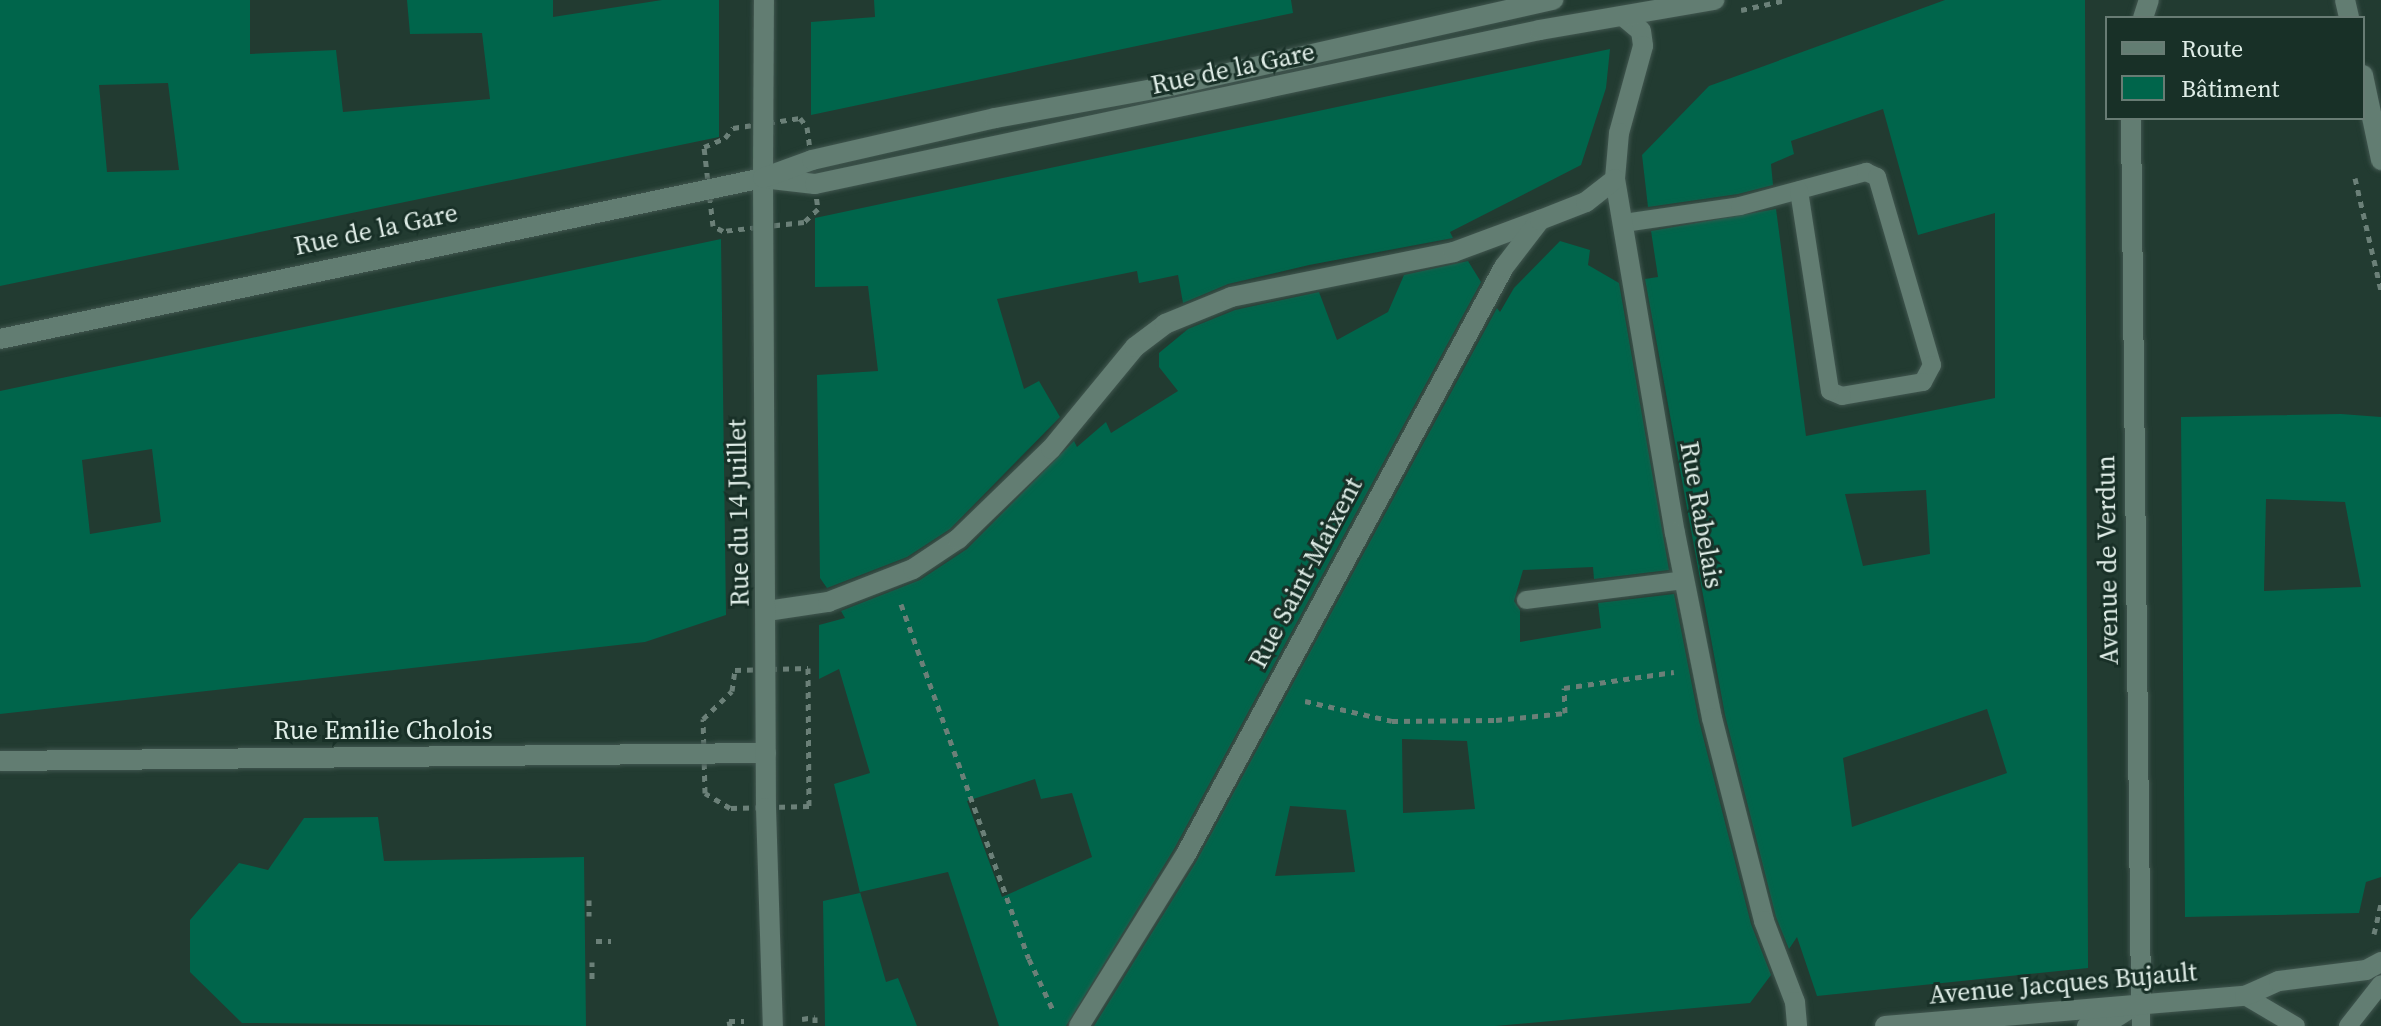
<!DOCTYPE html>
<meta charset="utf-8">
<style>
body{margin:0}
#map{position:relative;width:2381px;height:1026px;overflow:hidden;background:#223b31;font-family:"Source Serif 4",serif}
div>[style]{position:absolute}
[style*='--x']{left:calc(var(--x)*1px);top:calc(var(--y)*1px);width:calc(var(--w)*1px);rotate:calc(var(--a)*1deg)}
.building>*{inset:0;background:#00654b}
.path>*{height:5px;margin-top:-2.5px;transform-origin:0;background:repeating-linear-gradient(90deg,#6b8078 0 6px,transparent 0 12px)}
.roads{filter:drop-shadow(0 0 2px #41564f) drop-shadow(0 0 2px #41564f)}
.service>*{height:18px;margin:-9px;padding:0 9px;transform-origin:9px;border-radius:9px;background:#627d72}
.minor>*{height:20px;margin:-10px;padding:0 10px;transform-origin:10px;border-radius:10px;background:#627d72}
.secondary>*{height:20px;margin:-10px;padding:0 10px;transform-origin:10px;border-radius:10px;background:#627d72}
span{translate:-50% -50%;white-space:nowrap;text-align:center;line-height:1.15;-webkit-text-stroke:6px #183027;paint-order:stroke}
.street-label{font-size:26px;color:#dfede7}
.legend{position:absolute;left:2105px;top:16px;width:260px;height:104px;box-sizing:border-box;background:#183027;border:2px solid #687c74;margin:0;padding:10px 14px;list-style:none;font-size:24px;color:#dfede7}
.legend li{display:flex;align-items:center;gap:16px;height:40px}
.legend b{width:40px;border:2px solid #687c74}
</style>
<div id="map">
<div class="building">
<div style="clip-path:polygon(evenodd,0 0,250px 0,250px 54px,336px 50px,343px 112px,490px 99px,482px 33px,410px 34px,407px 0,553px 0,553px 17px,662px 0,719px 0,719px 137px,0 286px,0 0,168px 83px,179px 170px,107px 172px,99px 85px,168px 83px)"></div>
<div style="clip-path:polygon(874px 0,1291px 0,1293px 13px,811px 115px,811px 22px,875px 17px)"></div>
<div style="clip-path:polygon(evenodd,1945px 0,2085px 0,2088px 968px,1817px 996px,1797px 937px,1789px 949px,1776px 917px,1725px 715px,1645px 279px,1658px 277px,1651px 231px,1776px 209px,1806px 436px,1995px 398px,1995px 213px,1918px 235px,1883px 109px,1791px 141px,1794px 154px,1771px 164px,1773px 185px,1738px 194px,1648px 207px,1642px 155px,1709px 86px,1945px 0,1926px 490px,1930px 554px,1863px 566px,1845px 494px,1926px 490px,1945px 0,1987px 709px,2007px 773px,1852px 827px,1843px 758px,1987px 709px)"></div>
<div style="clip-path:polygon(1610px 49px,1606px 88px,1581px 165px,1450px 232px,1453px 238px,1309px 265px,1228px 284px,1183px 303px,1178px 275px,1139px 283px,1137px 271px,997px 299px,1024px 389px,1039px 381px,1060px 417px,950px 529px,907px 557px,827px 588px,820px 578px,817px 375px,878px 371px,868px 286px,815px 287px,815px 218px)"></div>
<div style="clip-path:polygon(evenodd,721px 239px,726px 615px,645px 642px,0 714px,0 391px,721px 239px,152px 449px,161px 522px,90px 534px,82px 460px,152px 449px)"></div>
<div style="clip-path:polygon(evenodd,1560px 241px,1590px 250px,1588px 265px,1619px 283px,1669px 570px,1594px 579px,1593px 567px,1523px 570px,1514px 601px,1520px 610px,1520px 642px,1601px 628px,1598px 603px,1674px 594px,1699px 721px,1751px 924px,1771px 975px,1750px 1003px,1495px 1026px,1094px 1026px,1196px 862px,1497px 308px,1500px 312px,1514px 288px,1560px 241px,1402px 739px,1467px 741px,1475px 809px,1403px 813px,1402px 739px,1560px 241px,1290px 806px,1346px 810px,1355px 872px,1275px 876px,1290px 806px)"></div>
<div style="clip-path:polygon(evenodd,1468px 261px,1481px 282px,1174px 849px,1066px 1026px,999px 1026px,948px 872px,860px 892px,886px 982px,898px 978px,917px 1026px,825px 1026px,823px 901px,860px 893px,834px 784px,870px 773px,839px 669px,819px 679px,819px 625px,845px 618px,841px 611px,920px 580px,967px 549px,1074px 441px,1077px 447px,1106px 422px,1111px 433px,1178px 391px,1159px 367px,1159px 353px,1188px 329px,1235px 310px,1319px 292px,1337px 340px,1388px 312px,1404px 275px,1468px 261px,1035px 779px,1041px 799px,1072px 793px,1092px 857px,1002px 897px,967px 801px,1035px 779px)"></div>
<div style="clip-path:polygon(evenodd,2341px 414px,2381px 417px,2381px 877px,2366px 882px,2359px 913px,2185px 917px,2181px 417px,2341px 414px,2266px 499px,2345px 502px,2361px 587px,2264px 591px,2266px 499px)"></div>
<div style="clip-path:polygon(378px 817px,384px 861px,584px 857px,586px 1026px,242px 1023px,190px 972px,190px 920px,239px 863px,268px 870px,304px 818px)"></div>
</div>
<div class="path">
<div style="--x:1741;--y:10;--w:46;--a:-12.5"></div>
<div style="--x:800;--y:118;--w:11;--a:52"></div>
<div style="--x:807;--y:127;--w:83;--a:82.4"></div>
<div style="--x:818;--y:209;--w:19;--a:137"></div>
<div style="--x:804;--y:222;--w:81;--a:173.7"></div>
<div style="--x:723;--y:231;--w:11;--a:-153"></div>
<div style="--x:713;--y:226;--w:80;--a:-96.5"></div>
<div style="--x:704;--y:147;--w:23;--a:-23"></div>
<div style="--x:725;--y:138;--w:13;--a:-51"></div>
<div style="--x:733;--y:128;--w:68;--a:-8.5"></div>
<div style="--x:2355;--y:178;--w:116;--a:77"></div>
<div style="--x:901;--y:604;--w:377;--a:70.2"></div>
<div style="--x:1029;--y:959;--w:56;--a:64.8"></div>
<div style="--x:808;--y:668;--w:138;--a:89.6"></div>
<div style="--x:809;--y:806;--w:79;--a:178.5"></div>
<div style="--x:730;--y:808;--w:29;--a:-149"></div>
<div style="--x:705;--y:793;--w:74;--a:-91.5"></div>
<div style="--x:703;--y:719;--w:40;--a:-44"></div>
<div style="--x:732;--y:691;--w:21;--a:-82"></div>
<div style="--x:735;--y:670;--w:73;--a:-1.6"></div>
<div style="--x:1305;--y:701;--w:89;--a:12.9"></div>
<div style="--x:1392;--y:721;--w:104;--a:-0.6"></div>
<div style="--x:1496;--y:720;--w:69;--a:-5.8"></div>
<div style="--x:1565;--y:713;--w:25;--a:-92"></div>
<div style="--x:1564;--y:688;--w:111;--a:-8.3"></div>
<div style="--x:589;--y:900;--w:16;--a:90"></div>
<div style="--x:2374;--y:934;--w:31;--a:-77"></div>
<div style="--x:596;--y:941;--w:15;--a:0"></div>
<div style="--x:592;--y:979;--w:17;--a:-90"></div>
<div style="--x:802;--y:1019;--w:13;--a:-9"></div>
<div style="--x:815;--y:1017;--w:9;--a:90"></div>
<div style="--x:730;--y:1026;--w:5;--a:-101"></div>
<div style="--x:729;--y:1021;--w:15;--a:0"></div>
</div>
<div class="roads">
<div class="service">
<div style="--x:1624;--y:223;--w:117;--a:-8.3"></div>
<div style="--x:1740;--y:206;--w:131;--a:-15.1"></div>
<div style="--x:1866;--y:172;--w:12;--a:24"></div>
<div style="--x:1877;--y:177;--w:196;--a:73.7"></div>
<div style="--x:1932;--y:365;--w:19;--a:118"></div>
<div style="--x:1923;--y:382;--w:82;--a:170.2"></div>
<div style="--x:1842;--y:396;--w:13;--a:-157"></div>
<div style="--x:1830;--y:391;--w:203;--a:-98.8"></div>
<div style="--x:1526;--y:600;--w:160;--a:-7.2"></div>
<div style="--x:2245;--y:996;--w:59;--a:30.5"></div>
<div style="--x:2141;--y:1002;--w:24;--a:90"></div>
<div style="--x:2086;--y:1026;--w:30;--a:-14"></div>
<div style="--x:2115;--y:1019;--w:28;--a:-32"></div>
<div style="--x:2348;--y:1026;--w:53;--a:-51.8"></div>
</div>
<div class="minor">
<div style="--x:2345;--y:0;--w:18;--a:77"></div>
<div style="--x:1623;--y:16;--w:23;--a:40"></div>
<div style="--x:1641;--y:31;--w:15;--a:82"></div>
<div style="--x:1643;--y:46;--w:90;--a:105.4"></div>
<div style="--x:1619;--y:133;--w:46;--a:95"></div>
<div style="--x:1615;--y:179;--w:359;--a:80.4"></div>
<div style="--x:1675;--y:533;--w:189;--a:78.7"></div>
<div style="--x:1712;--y:718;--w:210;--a:75.6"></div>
<div style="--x:1764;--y:921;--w:87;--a:69.1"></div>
<div style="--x:1795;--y:1002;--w:24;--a:85"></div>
<div style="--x:2143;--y:18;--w:19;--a:-72"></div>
<div style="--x:2363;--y:75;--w:87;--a:78"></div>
<div style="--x:2131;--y:118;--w:884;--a:89.35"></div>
<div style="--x:763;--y:178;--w:178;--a:-89.7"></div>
<div style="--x:767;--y:611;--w:62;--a:-8.4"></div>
<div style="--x:828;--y:602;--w:91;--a:-21.2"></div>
<div style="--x:913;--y:569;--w:54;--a:-33.7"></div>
<div style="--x:958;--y:539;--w:129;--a:-44.1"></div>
<div style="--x:1051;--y:449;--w:132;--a:-50.5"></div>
<div style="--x:1135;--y:347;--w:38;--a:-37"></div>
<div style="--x:1165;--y:324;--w:71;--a:-22.2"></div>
<div style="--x:1231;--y:297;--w:227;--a:-11.4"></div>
<div style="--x:1454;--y:252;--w:92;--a:-20.4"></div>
<div style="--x:0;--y:761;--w:766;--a:-0.6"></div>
<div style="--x:1079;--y:1026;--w:200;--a:-58.1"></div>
<div style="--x:1185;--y:856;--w:670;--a:-61.56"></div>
<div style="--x:1504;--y:267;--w:59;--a:-52.5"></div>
<div style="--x:1540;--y:220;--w:49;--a:-21.4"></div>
<div style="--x:1586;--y:202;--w:37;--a:-38"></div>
<div style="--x:1885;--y:1026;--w:361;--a:-4.8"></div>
<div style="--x:2245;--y:996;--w:37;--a:-24"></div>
<div style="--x:2279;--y:981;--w:88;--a:-7.2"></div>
<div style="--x:2366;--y:970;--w:17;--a:-28"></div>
</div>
<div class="secondary">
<div style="--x:763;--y:178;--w:630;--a:89.73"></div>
<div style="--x:766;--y:808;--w:218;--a:88.2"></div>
<div style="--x:771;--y:179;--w:44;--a:6.5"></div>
<div style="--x:815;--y:184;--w:741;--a:-11.99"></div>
<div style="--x:1540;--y:30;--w:177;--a:-9.8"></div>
<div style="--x:0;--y:339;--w:780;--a:-11.92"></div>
<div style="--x:763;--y:178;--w:52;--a:-20.2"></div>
<div style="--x:812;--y:160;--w:188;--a:-12.9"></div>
<div style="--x:995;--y:118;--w:178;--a:-10.4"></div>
<div style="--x:1170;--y:86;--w:393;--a:-12.7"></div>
</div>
</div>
<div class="street-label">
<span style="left:1233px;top:69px;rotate:-12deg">Rue de la Gare</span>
<span style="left:376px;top:230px;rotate:-12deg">Rue de la Gare</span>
<span style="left:739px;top:513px;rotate:-91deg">Rue du 14 Juillet</span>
<span style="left:1701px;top:515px;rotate:80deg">Rue Rabelais</span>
<span style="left:2108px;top:560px;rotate:-91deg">Avenue de Verdun</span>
<span style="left:1306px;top:573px;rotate:-62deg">Rue Saint-Maixent</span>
<span style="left:383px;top:731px">Rue Emilie Cholois</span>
<span style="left:2063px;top:984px;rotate:-5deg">Avenue Jacques Bujault</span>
</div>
<ul class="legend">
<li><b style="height:10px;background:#627d72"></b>Route</li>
<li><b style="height:22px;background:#00654b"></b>Bâtiment</li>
</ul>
</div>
